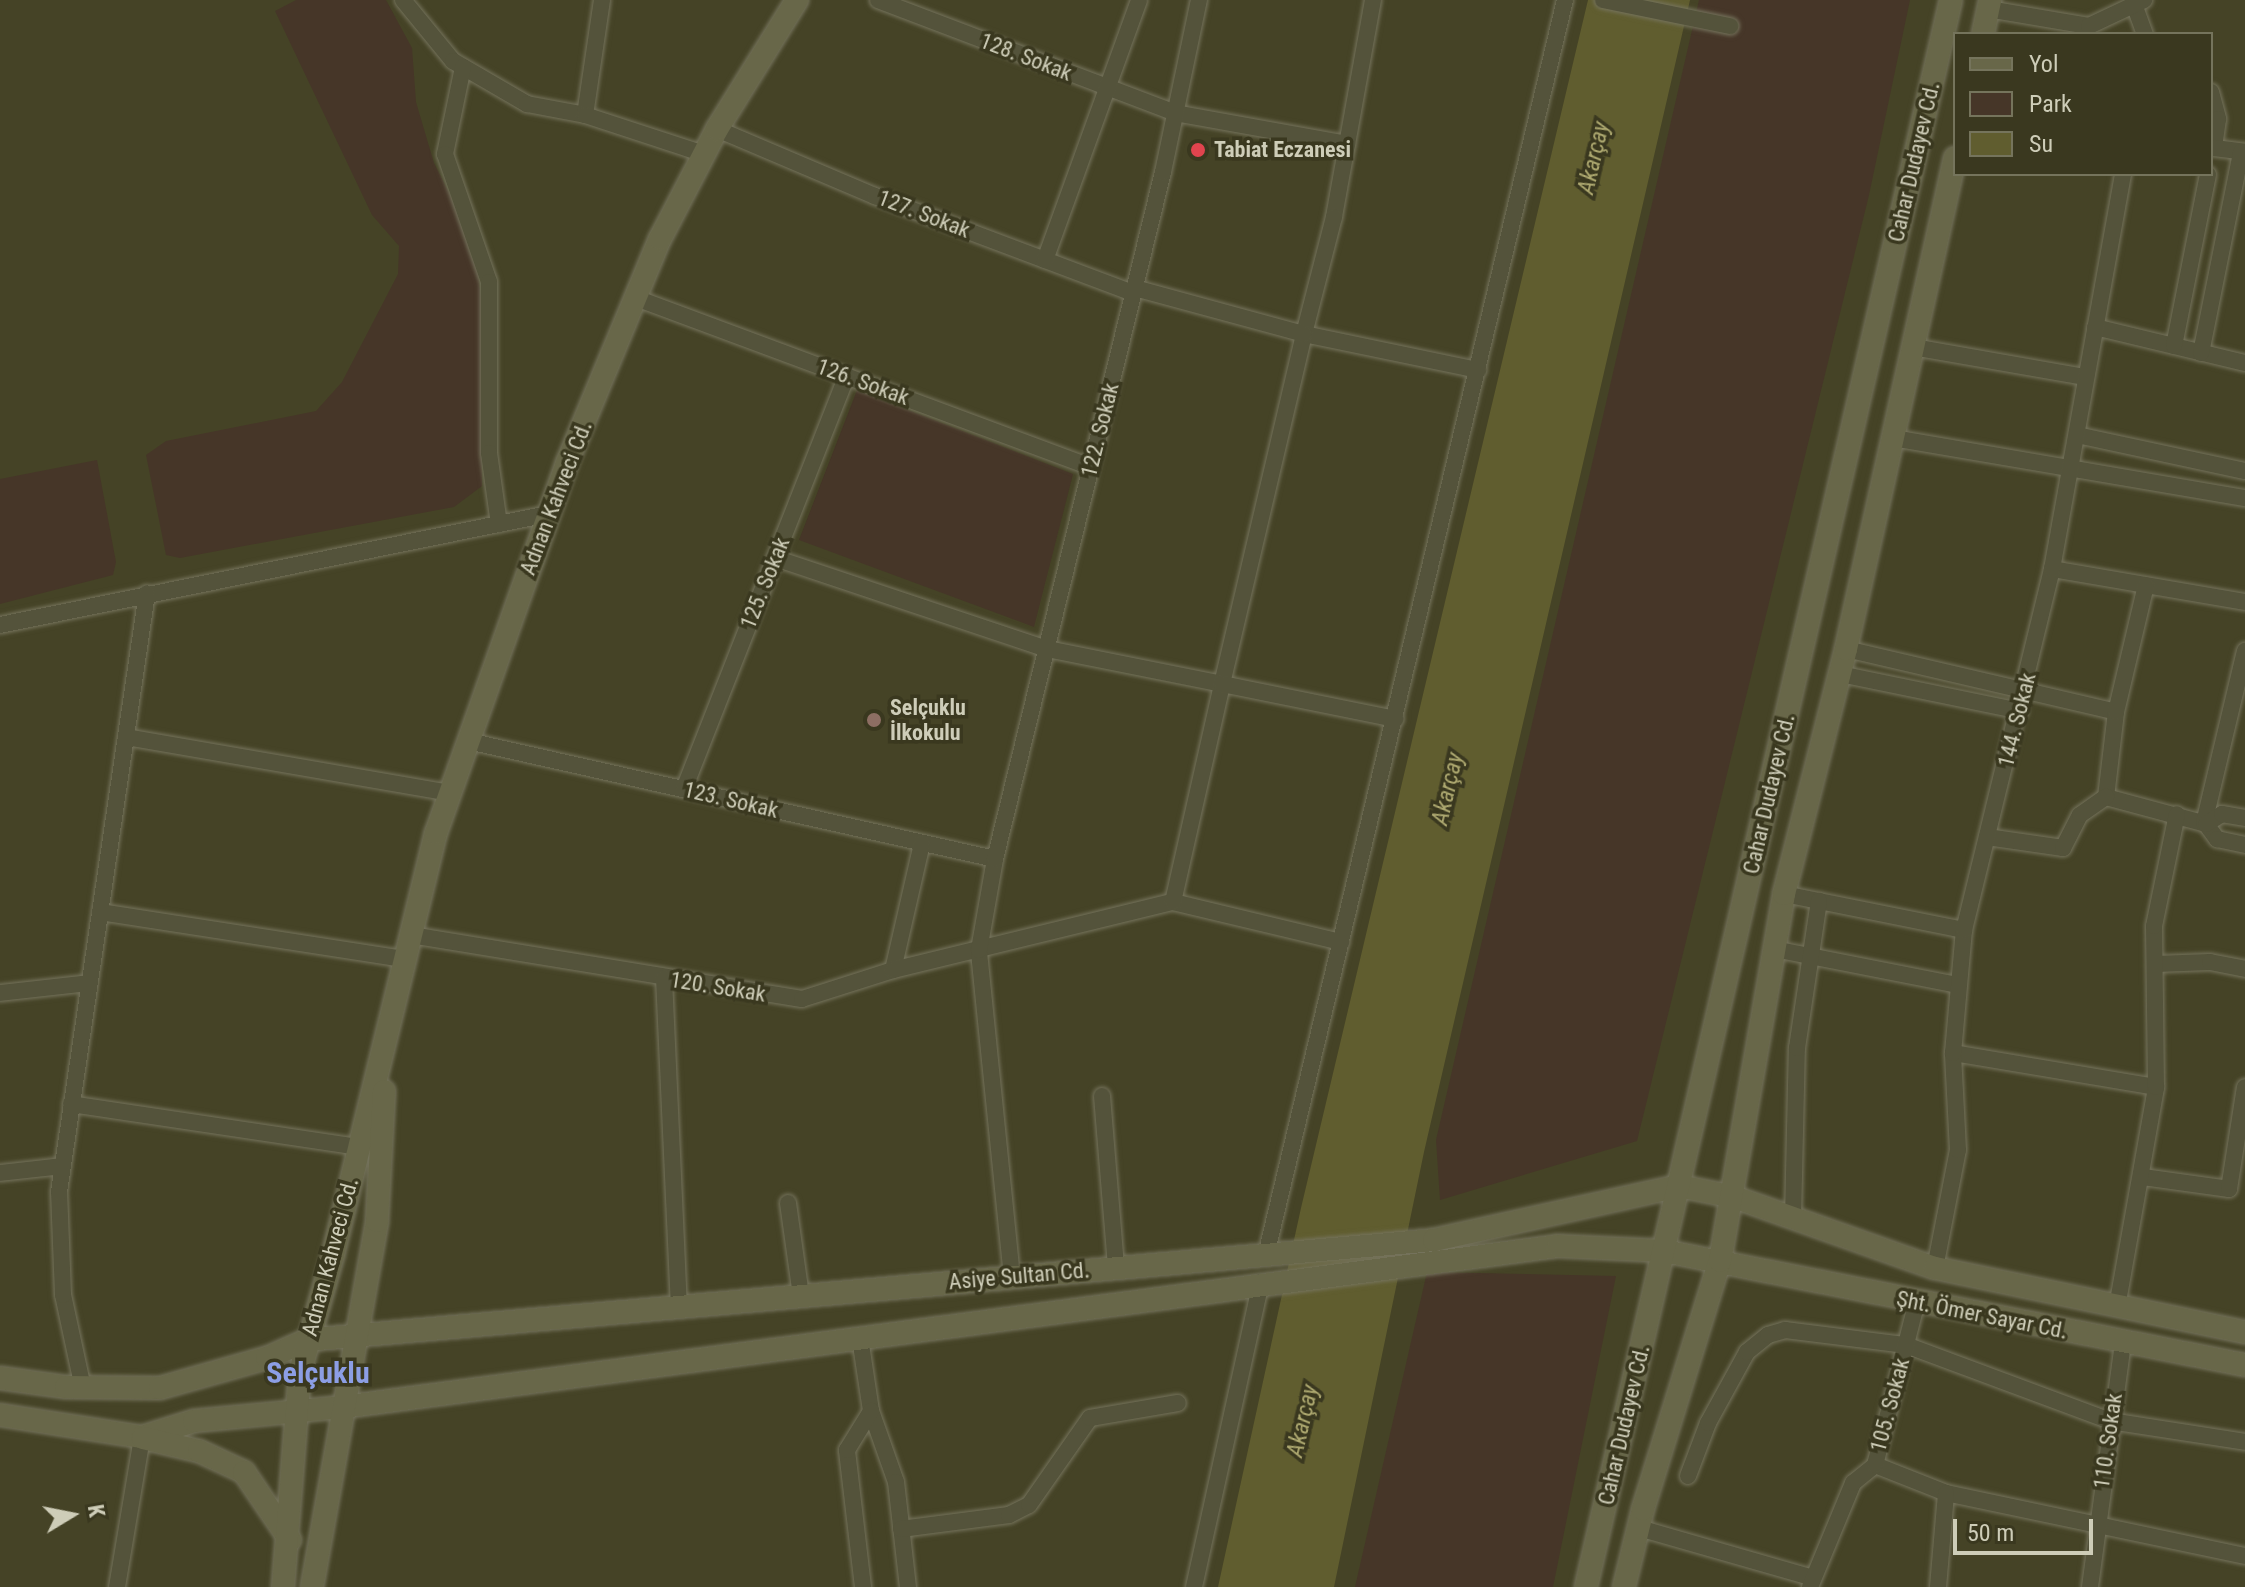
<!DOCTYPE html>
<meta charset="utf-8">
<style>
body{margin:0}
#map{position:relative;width:2245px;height:1587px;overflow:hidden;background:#454326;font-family:"Roboto Condensed",sans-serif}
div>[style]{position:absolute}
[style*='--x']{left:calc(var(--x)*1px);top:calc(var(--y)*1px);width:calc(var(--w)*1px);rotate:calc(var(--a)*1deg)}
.green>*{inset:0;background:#463628}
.water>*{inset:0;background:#605d2f}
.roads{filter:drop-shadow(0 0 2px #75735c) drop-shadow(0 0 2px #75735c)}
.street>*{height:16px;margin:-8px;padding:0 8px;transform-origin:8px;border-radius:8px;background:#54533b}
.secondary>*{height:22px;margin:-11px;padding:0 11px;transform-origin:11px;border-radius:11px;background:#686749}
.dots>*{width:22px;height:22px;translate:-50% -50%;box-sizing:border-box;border:4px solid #3a381f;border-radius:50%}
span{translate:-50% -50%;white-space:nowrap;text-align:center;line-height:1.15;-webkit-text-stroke:7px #3a381f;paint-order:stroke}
.street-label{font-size:22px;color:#cecdb8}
.poi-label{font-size:22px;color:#cecdb8;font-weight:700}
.left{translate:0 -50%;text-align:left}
.water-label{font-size:24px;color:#aea970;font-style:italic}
.district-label{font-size:30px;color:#8c9ee5;font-weight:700}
.legend{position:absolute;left:1953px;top:32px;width:260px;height:144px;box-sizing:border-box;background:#3a381f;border:2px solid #75745c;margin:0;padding:10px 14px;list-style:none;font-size:24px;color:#cecdb8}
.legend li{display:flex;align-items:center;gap:16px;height:40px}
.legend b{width:40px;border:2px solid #75745c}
.north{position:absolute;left:32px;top:1475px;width:80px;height:80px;-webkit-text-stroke:6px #3a381f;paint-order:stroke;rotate:80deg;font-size:22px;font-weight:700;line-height:32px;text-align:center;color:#cecdb8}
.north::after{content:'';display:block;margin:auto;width:28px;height:36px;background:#cecdb8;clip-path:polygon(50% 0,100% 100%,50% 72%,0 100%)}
.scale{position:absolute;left:1953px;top:1519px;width:140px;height:36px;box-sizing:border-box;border:4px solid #cecdb8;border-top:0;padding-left:10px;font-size:24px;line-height:28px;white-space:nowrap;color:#cecdb8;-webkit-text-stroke:6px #3a381f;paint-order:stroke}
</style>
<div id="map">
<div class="green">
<div style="clip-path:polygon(296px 0,386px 0,412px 48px,416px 102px,434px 163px,474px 241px,481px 297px,482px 486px,454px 507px,180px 558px,166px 555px,146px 455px,166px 441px,316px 411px,342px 382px,398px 274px,399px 246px,372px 215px,275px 11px)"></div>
<div style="clip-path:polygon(1699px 0,1910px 0,1869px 195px,1637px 1141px,1440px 1200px,1436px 1140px)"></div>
<div style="clip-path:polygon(857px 390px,1073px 474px,1034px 627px,799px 540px)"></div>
<div style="clip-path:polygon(97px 460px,116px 562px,113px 575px,0 604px,0 479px)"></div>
<div style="clip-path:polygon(1427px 1272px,1616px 1276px,1553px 1587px,1355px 1587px)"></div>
</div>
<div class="water">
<div style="clip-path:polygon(1588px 0,1690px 0,1424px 1152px,1334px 1587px,1218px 1587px,1301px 1208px)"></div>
</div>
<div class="roads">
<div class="street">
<div style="--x:403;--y:0;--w:79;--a:50.7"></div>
<div style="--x:453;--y:61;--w:86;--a:30.2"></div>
<div style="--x:527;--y:104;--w:59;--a:10.7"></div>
<div style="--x:602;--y:0;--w:116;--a:98.4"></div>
<div style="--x:585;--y:115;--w:125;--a:18.1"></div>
<div style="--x:878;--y:0;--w:318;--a:20.8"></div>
<div style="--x:1175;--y:113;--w:175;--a:10.2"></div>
<div style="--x:1373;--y:0;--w:220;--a:100.2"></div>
<div style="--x:1334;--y:217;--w:121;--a:104.4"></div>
<div style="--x:1304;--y:334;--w:178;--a:11.7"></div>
<div style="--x:1603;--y:0;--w:130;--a:11.6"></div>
<div style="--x:2135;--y:7;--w:29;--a:70"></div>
<div style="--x:1988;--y:9;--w:102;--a:9.6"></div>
<div style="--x:2089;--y:26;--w:61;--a:-25.3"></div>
<div style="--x:463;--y:67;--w:89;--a:101.7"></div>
<div style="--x:445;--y:154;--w:135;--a:71"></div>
<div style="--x:489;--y:282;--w:171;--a:90"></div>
<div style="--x:489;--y:453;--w:72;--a:82"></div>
<div style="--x:2211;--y:92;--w:28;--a:75"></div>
<div style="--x:2218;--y:119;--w:29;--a:98"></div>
<div style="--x:2214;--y:148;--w:31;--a:7"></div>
<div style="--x:717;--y:129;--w:172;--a:23"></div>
<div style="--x:875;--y:196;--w:276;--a:20.6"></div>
<div style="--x:1045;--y:260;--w:276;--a:-70.1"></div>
<div style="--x:636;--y:298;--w:485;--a:20.4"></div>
<div style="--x:2095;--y:327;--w:154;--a:13.5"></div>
<div style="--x:2174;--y:346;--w:175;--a:-78.8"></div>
<div style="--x:1913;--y:347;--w:175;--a:9.9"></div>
<div style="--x:2201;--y:353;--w:205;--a:-78.7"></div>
<div style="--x:2077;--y:435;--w:172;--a:12.1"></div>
<div style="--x:1893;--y:438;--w:357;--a:9.7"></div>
<div style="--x:775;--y:558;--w:287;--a:18.5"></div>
<div style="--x:1047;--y:649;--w:178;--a:11.3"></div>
<div style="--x:1222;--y:684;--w:359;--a:-76.8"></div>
<div style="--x:1304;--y:334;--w:175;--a:-164.8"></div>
<div style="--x:2052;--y:569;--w:196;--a:9.7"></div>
<div style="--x:0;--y:625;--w:559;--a:-11.45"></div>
<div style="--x:1846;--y:649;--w:277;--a:13.1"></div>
<div style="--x:2116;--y:712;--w:86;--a:96.7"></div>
<div style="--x:2106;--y:797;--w:104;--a:15.1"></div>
<div style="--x:2206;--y:824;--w:19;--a:54"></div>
<div style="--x:2217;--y:839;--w:29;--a:12"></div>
<div style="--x:1840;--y:674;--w:184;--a:11.6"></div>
<div style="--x:2116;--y:712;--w:130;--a:-76.7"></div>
<div style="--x:126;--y:737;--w:329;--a:9.8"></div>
<div style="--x:468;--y:741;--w:540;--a:12.62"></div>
<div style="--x:684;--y:789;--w:444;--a:-68.5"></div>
<div style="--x:2204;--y:823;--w:177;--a:-76.6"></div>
<div style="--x:2206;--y:824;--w:19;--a:-32"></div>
<div style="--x:2222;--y:814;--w:23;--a:10"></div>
<div style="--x:1987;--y:837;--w:77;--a:8.2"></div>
<div style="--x:2063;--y:848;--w:37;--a:-63"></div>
<div style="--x:2080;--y:815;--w:32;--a:-35"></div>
<div style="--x:1784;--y:894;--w:184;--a:11.3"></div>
<div style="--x:1173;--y:902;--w:173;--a:13.4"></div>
<div style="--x:100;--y:912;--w:309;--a:8.8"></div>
<div style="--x:411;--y:935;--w:396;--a:9.3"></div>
<div style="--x:802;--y:999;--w:96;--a:-17.7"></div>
<div style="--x:893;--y:970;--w:130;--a:-77.1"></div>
<div style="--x:1774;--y:949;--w:187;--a:11.1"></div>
<div style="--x:2156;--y:964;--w:54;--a:-2.1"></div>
<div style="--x:2210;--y:962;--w:36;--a:11"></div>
<div style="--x:893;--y:970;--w:288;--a:-13.7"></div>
<div style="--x:1173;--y:902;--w:223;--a:-77.3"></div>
<div style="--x:1222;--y:684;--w:177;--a:11.4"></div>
<div style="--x:664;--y:978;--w:327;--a:87.4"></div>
<div style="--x:0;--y:993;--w:90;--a:-6.4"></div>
<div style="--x:1953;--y:1053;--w:206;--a:9.5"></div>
<div style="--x:1102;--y:1096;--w:173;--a:85.3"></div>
<div style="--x:71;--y:1104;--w:292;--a:8.5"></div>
<div style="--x:0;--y:1173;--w:62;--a:-6.4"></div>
<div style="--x:2143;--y:1177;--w:87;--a:7.9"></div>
<div style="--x:2229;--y:1189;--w:103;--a:-81.1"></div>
<div style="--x:788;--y:1203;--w:93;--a:82"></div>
<div style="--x:1793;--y:1219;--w:171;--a:-88.7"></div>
<div style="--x:1797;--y:1048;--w:149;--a:-81.5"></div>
<div style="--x:1266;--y:1255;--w:1290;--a:-76.6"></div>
<div style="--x:1935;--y:1268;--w:120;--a:-79"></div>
<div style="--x:1958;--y:1150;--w:97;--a:-93"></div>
<div style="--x:1953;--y:1053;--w:123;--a:-84.9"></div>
<div style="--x:1964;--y:930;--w:372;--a:-76.3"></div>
<div style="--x:2052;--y:569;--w:401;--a:-79.8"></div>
<div style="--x:1012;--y:1277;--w:329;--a:-95.8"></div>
<div style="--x:979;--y:950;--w:92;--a:-80"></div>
<div style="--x:995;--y:859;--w:707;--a:-76.26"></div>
<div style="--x:1163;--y:172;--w:176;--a:-78.2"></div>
<div style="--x:2117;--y:1307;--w:223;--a:-79.9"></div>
<div style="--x:2156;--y:1087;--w:161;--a:-90.7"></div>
<div style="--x:2154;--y:926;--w:114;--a:-78.4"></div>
<div style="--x:860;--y:1338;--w:74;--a:81.4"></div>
<div style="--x:871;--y:1411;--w:75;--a:70.6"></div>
<div style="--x:896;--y:1482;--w:106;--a:83.5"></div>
<div style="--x:83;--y:1388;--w:95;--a:-102.1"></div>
<div style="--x:63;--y:1295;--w:103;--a:-92.2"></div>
<div style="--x:59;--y:1192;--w:605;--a:-81.64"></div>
<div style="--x:1875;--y:1465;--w:76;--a:21.5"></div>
<div style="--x:1946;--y:1493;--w:306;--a:11.9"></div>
<div style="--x:1688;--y:1476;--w:57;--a:-69.3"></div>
<div style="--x:1708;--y:1423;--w:81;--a:-61.2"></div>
<div style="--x:1747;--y:1352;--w:27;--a:-39"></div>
<div style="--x:1768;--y:1335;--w:18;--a:-16"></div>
<div style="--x:1785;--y:1330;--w:122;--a:7.1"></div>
<div style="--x:1906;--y:1345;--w:218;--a:20.4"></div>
<div style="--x:2110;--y:1421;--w:137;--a:8.8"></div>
<div style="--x:1639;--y:1528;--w:181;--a:16"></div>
<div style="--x:901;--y:1529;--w:109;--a:-7.4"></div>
<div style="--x:1009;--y:1515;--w:22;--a:-27"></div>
<div style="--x:1029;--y:1505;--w:106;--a:-55"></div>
<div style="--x:1090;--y:1418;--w:89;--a:-9.7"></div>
<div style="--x:117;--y:1587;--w:152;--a:-80.5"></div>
<div style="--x:863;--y:1587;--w:138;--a:-96.7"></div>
<div style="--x:847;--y:1450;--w:46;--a:-58.4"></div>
<div style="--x:1194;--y:1587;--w:312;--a:-77.6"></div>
<div style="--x:1810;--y:1587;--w:113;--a:-67.5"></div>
<div style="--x:1853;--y:1483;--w:28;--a:-39"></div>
<div style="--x:1875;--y:1465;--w:168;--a:-75.6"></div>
<div style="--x:1938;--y:1587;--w:94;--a:-85.1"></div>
<div style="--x:2090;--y:1587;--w:247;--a:-82.3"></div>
</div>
<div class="secondary">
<div style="--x:1983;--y:34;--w:35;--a:-78"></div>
<div style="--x:0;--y:1378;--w:67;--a:7.8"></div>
<div style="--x:66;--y:1387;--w:94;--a:0.6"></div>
<div style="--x:160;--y:1388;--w:111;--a:-15.7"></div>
<div style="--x:267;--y:1358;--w:44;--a:-24.2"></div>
<div style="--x:307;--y:1340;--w:1131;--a:-5.07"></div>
<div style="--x:1434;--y:1240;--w:251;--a:-12.4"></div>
<div style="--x:1679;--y:1186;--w:56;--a:11.3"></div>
<div style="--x:1734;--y:1197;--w:213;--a:19.5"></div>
<div style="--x:1935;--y:1268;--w:317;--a:11.7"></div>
<div style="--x:0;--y:1415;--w:144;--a:8.8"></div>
<div style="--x:142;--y:1437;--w:54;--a:-17.1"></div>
<div style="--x:194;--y:1421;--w:150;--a:-5.4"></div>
<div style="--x:343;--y:1407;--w:1226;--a:-7.55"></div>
<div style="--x:1558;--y:1246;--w:106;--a:2.7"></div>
<div style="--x:1664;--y:1251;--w:592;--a:11.1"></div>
<div style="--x:143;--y:1438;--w:57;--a:13.1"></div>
<div style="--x:199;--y:1451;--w:50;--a:25"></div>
<div style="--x:244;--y:1472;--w:82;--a:55.9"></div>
<div style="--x:283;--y:1587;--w:216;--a:-85.5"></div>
<div style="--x:300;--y:1372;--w:122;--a:-74.2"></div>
<div style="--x:333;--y:1255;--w:434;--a:-76.3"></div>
<div style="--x:436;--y:833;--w:393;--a:-70.5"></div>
<div style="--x:567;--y:463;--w:243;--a:-67.5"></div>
<div style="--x:660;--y:239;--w:124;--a:-62.6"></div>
<div style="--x:717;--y:129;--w:152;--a:-58.2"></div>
<div style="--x:312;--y:1587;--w:372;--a:-79.9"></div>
<div style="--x:377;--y:1221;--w:130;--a:-86.9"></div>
<div style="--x:1586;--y:1587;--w:1628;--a:-77.05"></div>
<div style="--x:1624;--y:1587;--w:80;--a:-76.3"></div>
<div style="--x:1643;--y:1509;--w:260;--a:-72.8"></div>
<div style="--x:1720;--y:1261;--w:373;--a:-80.1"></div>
<div style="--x:1784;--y:894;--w:253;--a:-75.8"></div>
<div style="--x:1846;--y:649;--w:503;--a:-77.48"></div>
</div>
</div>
<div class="dots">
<div style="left:1198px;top:150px;background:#e0444e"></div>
<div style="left:874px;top:720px;background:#8d6e63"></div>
</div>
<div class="street-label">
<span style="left:1026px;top:57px;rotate:21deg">128. Sokak</span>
<span style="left:1914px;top:162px;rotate:-77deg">Cahar Dudayev Cd.</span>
<span style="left:924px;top:214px;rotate:21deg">127. Sokak</span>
<span style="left:863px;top:382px;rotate:20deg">126. Sokak</span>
<span style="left:1100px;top:430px;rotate:-76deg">122. Sokak</span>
<span style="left:556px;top:498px;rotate:-69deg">Adnan Kahveci Cd.</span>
<span style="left:765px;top:583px;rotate:-68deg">125. Sokak</span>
<span style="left:2017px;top:720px;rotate:-76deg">144. Sokak</span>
<span style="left:1769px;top:794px;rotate:-77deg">Cahar Dudayev Cd.</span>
<span style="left:731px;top:800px;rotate:13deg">123. Sokak</span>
<span style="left:718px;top:987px;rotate:9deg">120. Sokak</span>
<span style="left:330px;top:1257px;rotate:-75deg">Adnan Kahveci Cd.</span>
<span style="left:1019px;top:1276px;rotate:-5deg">Asiye Sultan Cd.</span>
<span style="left:1982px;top:1315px;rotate:11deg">Şht. Ömer Sayar Cd.</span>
<span style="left:1890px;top:1405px;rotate:-75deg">105. Sokak</span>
<span style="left:1624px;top:1425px;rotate:-77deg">Cahar Dudayev Cd.</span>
<span style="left:2108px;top:1441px;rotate:-82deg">110. Sokak</span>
</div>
<div class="poi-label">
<span class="left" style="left:1214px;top:150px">Tabiat Eczanesi</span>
<span class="left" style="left:890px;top:720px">Selçuklu<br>İlkokulu</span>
</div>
<div class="water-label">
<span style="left:1594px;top:158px;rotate:-77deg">Akarçay</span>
<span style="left:1448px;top:789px;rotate:-77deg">Akarçay</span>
<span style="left:1303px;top:1421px;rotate:-77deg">Akarçay</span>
</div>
<div class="district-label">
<span style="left:318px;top:1373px">Selçuklu</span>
</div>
<ul class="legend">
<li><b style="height:10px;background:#686749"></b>Yol</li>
<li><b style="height:22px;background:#463628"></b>Park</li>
<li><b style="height:22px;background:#605d2f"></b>Su</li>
</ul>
<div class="north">K</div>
<div class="scale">50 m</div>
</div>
